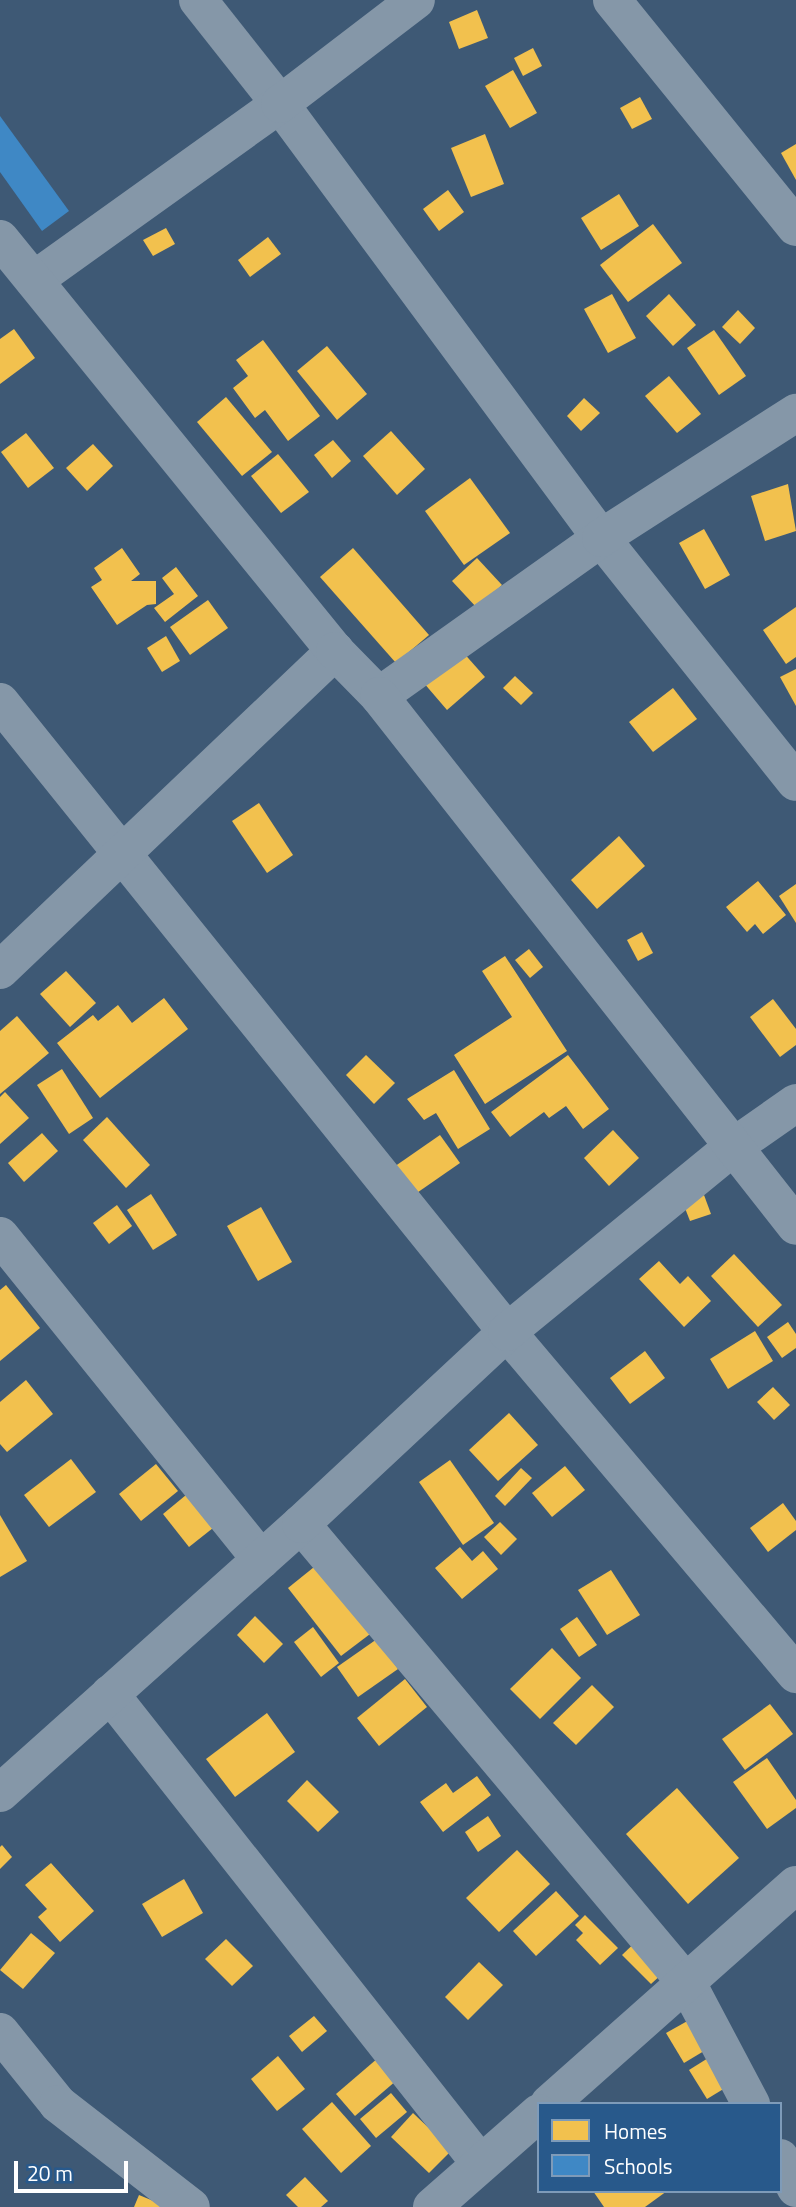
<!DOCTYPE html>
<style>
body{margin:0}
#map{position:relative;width:796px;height:2207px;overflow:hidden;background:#3e5975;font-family:"Titillium Web",sans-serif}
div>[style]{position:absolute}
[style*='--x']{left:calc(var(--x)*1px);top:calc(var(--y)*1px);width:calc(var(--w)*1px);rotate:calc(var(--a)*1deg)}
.homes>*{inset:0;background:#f2c14e}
.schools>*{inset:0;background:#3f88c5}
.minor>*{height:38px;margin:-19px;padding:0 19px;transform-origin:19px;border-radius:19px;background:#8597a8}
.tertiary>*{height:38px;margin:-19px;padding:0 19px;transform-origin:19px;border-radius:19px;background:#8597a8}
span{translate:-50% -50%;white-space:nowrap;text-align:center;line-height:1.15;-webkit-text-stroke:7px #28598b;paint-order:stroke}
.legend{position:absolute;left:537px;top:2102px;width:245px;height:91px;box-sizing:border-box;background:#28598b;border:2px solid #7e9bb9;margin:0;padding:9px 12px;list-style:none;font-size:21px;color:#fff}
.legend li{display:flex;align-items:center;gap:14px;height:35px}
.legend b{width:35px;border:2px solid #7e9bb9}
.scale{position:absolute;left:14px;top:2161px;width:114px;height:32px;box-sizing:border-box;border:4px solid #fff;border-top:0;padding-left:9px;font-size:21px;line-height:24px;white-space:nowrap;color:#fff;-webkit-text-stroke:5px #28598b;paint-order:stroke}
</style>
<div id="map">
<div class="homes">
<div style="clip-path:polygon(477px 10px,488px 38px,459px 49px,449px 22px)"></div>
<div style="clip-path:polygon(533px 48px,542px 66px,523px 76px,514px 58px)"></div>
<div style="clip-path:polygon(513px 70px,537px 113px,510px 128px,485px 86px)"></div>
<div style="clip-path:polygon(640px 97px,652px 119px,632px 129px,620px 108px)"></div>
<div style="clip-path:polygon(485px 134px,504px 184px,471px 197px,451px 148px)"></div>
<div style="clip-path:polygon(796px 144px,796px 180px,781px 153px)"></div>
<div style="clip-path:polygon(448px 190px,464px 212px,439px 231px,423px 209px)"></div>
<div style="clip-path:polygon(619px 194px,639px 226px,601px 250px,581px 218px)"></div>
<div style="clip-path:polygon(653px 224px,682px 263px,628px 302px,600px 265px)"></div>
<div style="clip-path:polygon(166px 228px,175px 244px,153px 256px,143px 240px)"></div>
<div style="clip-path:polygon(268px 237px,281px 254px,250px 277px,238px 260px)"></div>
<div style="clip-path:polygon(612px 294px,636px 338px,608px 353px,584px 309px)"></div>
<div style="clip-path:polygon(669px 294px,696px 325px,673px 346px,646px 316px)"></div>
<div style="clip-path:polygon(738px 310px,755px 328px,740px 344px,722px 327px)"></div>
<div style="clip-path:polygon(14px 329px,35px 358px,0 384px,0 339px)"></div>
<div style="clip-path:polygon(714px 330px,746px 376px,719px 395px,687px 348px)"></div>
<div style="clip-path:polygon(263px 340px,320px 416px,288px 441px,265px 410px,255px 418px,233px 388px,248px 376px,236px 360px)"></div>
<div style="clip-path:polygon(327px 346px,367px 394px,337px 420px,297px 371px)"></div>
<div style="clip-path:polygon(669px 376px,701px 414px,677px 433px,645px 396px)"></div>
<div style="clip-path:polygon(226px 397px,272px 452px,242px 476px,197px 422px)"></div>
<div style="clip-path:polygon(584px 398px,600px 413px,581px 431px,567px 416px)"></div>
<div style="clip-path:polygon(391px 431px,425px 469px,397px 495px,363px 456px)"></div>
<div style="clip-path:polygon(26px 433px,54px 468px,28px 488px,1px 452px)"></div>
<div style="clip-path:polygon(333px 440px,351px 461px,332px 478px,314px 455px)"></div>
<div style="clip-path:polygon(93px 444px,113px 466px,87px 491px,66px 468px)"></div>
<div style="clip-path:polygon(278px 454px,309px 492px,281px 513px,251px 476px)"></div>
<div style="clip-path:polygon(470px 478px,510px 533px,464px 565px,425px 511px)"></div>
<div style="clip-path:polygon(788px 484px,796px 531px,765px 541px,751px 496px)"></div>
<div style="clip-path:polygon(704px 529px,730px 575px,705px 589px,679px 543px)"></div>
<div style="clip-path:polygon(122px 548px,140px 574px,131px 581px,156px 581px,156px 604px,147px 605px,117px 625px,91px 587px,102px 580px,94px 568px)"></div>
<div style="clip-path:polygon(353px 548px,429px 635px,396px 663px,320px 577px)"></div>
<div style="clip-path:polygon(477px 558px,502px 585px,477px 608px,452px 581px)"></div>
<div style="clip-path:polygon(176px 567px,198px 596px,165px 622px,154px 608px,174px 594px,162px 578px)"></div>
<div style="clip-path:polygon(208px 600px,228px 628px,190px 655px,170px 627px)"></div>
<div style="clip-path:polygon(796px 607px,796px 657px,786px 664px,763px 630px)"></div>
<div style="clip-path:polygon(166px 636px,180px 661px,162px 672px,147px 648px)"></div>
<div style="clip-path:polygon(461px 650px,485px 677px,447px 710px,423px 682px)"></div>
<div style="clip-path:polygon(796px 669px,796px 706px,780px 677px)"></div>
<div style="clip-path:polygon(515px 676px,533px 693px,521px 705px,503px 688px)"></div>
<div style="clip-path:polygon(673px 688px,697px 719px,653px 752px,629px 722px)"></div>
<div style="clip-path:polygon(259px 803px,293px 855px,267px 873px,232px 821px)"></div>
<div style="clip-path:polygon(619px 836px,645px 866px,597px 909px,571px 880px)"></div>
<div style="clip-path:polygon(758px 881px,786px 915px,763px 934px,755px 924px,747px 932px,726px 907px)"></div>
<div style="clip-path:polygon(796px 884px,796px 923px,779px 896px)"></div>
<div style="clip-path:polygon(642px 932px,653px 953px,638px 961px,627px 940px)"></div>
<div style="clip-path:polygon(529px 949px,543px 967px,530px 978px,515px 960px)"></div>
<div style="clip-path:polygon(505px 956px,567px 1051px,485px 1104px,454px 1055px,512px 1017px,482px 971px)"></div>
<div style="clip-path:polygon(66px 971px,96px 1003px,70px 1027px,40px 994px)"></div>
<div style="clip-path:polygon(164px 998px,188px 1029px,100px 1098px,57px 1043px,93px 1015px,98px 1021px,118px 1005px,132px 1023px)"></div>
<div style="clip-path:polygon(773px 999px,796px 1029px,796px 1045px,780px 1057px,750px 1017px)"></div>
<div style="clip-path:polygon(17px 1016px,49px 1053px,0 1094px,0 1031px)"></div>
<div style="clip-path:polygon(366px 1055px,395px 1083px,374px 1104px,346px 1075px)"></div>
<div style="clip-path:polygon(568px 1055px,609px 1109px,583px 1129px,566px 1106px,549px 1118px,544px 1112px,510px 1137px,491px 1112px)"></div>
<div style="clip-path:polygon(62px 1069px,93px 1118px,69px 1134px,37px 1085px)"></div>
<div style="clip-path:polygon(454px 1070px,490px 1129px,458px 1149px,436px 1113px,424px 1120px,407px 1099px)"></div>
<div style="clip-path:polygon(5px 1092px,29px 1118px,0 1144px,0 1097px)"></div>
<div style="clip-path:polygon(107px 1117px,150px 1165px,126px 1188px,83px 1140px)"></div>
<div style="clip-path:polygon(613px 1130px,639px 1158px,609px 1186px,584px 1158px)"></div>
<div style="clip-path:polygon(42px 1133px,58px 1151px,24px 1182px,8px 1163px)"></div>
<div style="clip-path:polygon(440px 1135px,460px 1163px,411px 1197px,391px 1169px)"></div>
<div style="clip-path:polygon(151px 1194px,177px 1235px,153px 1250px,127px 1210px)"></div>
<div style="clip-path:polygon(704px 1195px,711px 1214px,690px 1221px,683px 1203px)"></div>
<div style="clip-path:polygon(117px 1205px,132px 1226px,109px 1244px,93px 1223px)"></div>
<div style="clip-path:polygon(261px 1207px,292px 1262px,258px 1281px,227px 1226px)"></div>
<div style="clip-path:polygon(734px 1254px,782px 1305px,758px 1327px,711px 1276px)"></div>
<div style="clip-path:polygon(659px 1261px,680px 1284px,688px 1276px,711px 1301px,684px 1327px,639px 1279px)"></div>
<div style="clip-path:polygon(6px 1285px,40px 1328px,0 1361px,0 1290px)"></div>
<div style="clip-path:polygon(788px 1322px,796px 1334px,796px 1348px,782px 1358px,767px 1337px)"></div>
<div style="clip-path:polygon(755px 1331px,773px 1361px,728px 1389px,710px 1359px)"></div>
<div style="clip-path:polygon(645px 1351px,665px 1378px,630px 1404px,610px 1378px)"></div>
<div style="clip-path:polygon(26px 1380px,53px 1414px,7px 1452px,0 1444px,0 1402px)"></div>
<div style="clip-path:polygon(773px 1387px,790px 1405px,774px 1420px,757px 1402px)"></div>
<div style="clip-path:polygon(509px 1413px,538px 1445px,498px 1481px,469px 1450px)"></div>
<div style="clip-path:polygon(71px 1459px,96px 1492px,49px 1527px,24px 1495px)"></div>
<div style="clip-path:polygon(450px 1460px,494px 1523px,463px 1545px,419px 1482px)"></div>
<div style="clip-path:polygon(156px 1464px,178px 1491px,141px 1521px,119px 1494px)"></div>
<div style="clip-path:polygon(565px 1466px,585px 1490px,552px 1517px,532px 1493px)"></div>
<div style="clip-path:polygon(521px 1468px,532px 1478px,505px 1506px,495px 1496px)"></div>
<div style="clip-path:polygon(186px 1495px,213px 1528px,189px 1547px,163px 1514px)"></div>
<div style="clip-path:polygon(783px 1503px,796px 1521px,796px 1530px,768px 1552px,750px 1528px)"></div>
<div style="clip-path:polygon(0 1515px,27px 1561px,0 1577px)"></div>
<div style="clip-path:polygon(500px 1522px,517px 1539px,501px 1555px,484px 1537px)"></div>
<div style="clip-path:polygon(460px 1547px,472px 1561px,483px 1551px,498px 1569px,462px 1599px,435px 1568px)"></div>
<div style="clip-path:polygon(324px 1559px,378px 1628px,341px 1656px,288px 1588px)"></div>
<div style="clip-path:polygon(611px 1570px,640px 1615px,607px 1635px,578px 1590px)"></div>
<div style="clip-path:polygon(255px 1616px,283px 1644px,264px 1663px,237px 1635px)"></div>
<div style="clip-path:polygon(577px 1617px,597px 1645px,579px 1657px,560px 1629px)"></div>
<div style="clip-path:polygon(313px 1627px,339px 1663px,321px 1677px,294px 1642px)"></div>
<div style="clip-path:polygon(377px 1639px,398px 1669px,358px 1697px,337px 1667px)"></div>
<div style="clip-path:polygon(552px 1648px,581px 1678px,540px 1719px,510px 1689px)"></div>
<div style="clip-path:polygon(405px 1679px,427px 1707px,379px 1746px,357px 1718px)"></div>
<div style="clip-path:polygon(592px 1685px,614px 1707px,576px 1745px,553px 1723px)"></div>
<div style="clip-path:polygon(770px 1704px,793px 1734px,745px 1770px,722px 1739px)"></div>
<div style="clip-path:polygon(267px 1713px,295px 1752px,235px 1797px,206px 1759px)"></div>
<div style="clip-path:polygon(767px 1758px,796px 1800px,796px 1808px,767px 1829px,733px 1782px)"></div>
<div style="clip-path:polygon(477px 1776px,491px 1795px,443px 1832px,420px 1802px,446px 1783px,453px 1793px)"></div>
<div style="clip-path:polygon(307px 1780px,339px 1812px,318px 1832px,287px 1801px)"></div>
<div style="clip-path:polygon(677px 1788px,739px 1858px,688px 1904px,626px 1834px)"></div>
<div style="clip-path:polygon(488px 1816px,501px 1836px,478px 1852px,465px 1832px)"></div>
<div style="clip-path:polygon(2px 1845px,12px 1857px,0 1869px,0 1847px)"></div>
<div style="clip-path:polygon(517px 1850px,550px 1884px,499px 1932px,466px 1898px)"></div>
<div style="clip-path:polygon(51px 1863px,94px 1911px,60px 1942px,38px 1917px,47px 1909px,25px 1885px)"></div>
<div style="clip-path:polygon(184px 1879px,203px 1913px,162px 1937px,142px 1904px)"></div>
<div style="clip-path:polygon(556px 1891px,579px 1916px,536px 1956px,513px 1931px)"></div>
<div style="clip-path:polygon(585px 1915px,618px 1948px,600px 1965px,576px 1940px,583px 1933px,575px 1925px)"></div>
<div style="clip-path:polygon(646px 1932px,675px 1962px,651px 1984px,622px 1955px)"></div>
<div style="clip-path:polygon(31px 1933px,55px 1953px,23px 1989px,0 1970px)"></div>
<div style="clip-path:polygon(226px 1939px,253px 1966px,232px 1986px,205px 1959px)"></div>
<div style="clip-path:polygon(479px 1962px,503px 1985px,468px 2020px,445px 1997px)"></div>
<div style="clip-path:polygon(314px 2016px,327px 2031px,302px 2052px,289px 2036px)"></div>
<div style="clip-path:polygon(691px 2019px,709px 2048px,684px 2063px,666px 2033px)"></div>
<div style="clip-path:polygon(713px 2055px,730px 2085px,707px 2099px,689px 2070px)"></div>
<div style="clip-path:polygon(278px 2056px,305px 2089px,277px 2111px,251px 2079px)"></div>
<div style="clip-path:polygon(378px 2058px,397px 2080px,355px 2116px,336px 2094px)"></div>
<div style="clip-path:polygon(391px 2093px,407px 2112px,376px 2138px,360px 2119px)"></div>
<div style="clip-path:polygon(332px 2102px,371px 2146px,341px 2173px,302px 2129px)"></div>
<div style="clip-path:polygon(413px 2113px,452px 2150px,429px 2173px,391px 2137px)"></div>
<div style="clip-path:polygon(305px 2177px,328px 2201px,321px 2207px,298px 2207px,286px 2195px)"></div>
<div style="clip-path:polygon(593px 2191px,667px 2191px,645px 2207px,604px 2207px)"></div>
<div style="clip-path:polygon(139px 2195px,168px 2207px,134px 2207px)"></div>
</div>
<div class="schools">
<div style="clip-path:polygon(0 116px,69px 211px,42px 231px,0 172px)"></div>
</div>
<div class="minor">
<div style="--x:198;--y:0;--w:132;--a:51.7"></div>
<div style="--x:280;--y:104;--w:540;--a:53.51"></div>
<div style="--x:601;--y:538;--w:312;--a:51.4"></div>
<div style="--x:612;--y:0;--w:292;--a:51"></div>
<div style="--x:34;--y:280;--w:302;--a:-35.6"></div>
<div style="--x:280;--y:104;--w:171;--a:-37.4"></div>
<div style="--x:379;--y:696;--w:272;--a:-35.4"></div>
<div style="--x:601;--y:538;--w:232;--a:-32.7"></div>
<div style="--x:0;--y:702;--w:809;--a:51.17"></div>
<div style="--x:507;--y:1332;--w:448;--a:49.8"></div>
<div style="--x:0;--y:970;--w:463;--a:-43.6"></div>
<div style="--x:0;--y:1236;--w:416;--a:51.1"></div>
<div style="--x:301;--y:1524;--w:602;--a:49.99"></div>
<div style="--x:688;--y:1985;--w:135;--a:62.1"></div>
<div style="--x:110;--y:1694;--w:597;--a:51.73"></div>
<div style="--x:0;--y:1793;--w:404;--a:-41.8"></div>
<div style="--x:301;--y:1524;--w:282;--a:-43"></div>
<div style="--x:507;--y:1332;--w:292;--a:-39.3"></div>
<div style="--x:733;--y:1147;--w:77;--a:-34.9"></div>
<div style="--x:0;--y:2032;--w:92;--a:51.1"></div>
<div style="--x:58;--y:2104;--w:168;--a:37.8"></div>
<div style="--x:549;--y:2104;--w:330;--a:-41.6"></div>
<div style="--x:780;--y:2158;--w:34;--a:62"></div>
<div style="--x:432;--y:2207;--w:142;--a:-41.3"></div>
</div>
<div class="tertiary">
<div style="--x:0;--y:239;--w:531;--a:50.89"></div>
<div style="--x:335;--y:651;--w:63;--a:45.6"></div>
<div style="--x:379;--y:696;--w:674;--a:51.8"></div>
</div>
<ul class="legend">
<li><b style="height:19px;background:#f2c14e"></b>Homes</li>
<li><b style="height:19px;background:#3f88c5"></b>Schools</li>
</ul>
<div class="scale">20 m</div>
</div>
